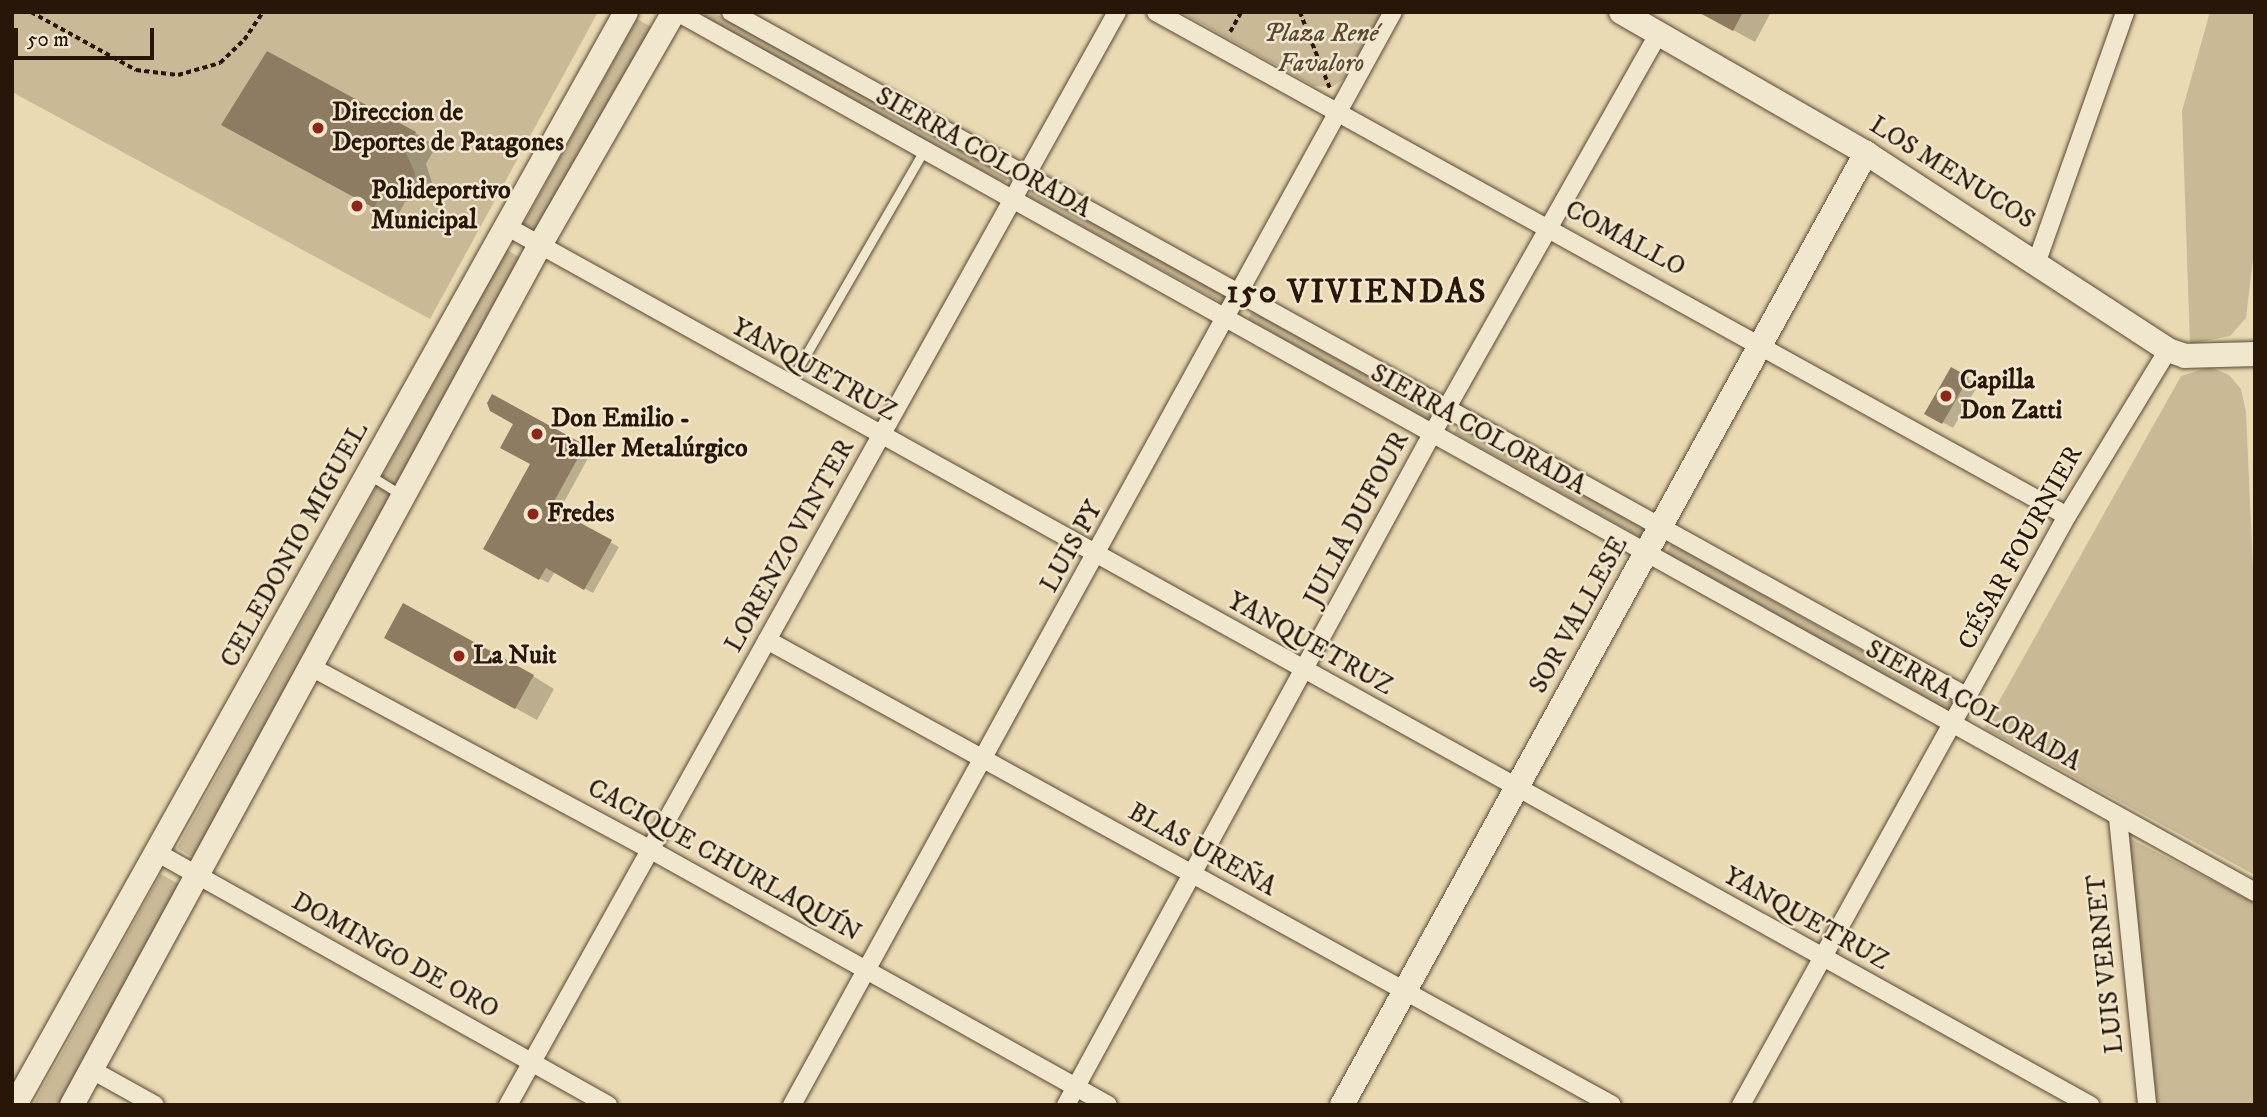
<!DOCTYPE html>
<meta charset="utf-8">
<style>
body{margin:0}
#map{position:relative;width:2267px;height:1117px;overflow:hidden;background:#eadab3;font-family:"IM FELL DW Pica",serif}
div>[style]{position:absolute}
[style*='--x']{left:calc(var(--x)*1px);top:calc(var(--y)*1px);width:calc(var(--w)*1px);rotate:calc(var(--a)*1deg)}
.green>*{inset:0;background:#c9b996}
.shadow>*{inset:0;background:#0003}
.building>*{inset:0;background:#8d7c61}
.path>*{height:3.5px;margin-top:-1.75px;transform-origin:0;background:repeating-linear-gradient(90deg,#281709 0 5px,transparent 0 8.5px)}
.roads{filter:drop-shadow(0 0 2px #584834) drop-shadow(0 0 2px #584834)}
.lane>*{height:9px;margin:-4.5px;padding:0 4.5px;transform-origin:4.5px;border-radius:4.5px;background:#f1e7ce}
.street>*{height:18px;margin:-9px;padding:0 9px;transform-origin:9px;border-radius:9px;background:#f1e7ce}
.secondary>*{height:24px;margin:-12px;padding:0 12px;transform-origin:12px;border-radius:12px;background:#f1e7ce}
.dots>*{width:19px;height:19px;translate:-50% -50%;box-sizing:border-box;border:4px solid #f1e7ce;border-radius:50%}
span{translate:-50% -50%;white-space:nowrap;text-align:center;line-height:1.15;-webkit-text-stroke:5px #f1e7ce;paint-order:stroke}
.park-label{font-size:26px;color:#584833;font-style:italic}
.poi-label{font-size:26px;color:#281709;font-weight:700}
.left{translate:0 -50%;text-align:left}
.street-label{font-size:26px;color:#281709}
.district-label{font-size:33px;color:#281709;font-weight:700;letter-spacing:2px}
.frame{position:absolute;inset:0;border:14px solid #281709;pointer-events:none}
.scale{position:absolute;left:14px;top:28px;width:140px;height:32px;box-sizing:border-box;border:4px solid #281709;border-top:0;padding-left:9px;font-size:21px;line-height:24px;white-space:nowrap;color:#281709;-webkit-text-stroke:5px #f1e7ce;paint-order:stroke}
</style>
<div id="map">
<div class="green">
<div style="clip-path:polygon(12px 12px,598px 12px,430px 319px,12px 92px)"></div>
<div style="clip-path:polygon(706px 12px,712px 12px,1011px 173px,1005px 183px,702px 20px)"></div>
<div style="clip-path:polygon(1181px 12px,1382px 12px,1347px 77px,1332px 87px,1314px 86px)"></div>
<div style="clip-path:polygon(2210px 12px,2255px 12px,2255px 242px,2246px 318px,2230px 336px,2190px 344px,2182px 111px)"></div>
<div style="clip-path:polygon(637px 19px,655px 29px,540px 236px,522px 226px)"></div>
<div style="clip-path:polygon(1034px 188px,1229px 295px,1224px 304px,1029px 197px)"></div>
<div style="clip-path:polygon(507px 250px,526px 261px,196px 859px,177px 848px)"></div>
<div style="clip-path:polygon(1252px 311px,1434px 413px,1429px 421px,1248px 319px)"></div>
<div style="clip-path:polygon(2210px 367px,2229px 375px,2241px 389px,2246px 412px,2255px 614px,2255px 875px,1984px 728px,2181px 376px)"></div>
<div style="clip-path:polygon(1459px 425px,1644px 529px,1640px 537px,1454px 433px)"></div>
<div style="clip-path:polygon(1671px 544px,1958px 704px,1953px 713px,1666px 554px)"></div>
<div style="clip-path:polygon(2129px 838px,2255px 903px,2255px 1105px,2157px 1105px)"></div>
<div style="clip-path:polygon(161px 874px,180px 885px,59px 1105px,33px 1105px)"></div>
</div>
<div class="shadow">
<div style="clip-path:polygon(1700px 12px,1771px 12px,1755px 42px)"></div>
<div style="clip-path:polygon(415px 133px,436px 146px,426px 164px,435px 192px,405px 202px,396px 219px,244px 136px)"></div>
<div style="clip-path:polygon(1952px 369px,1978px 385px,1953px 428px,1926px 413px)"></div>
<div style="clip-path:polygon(493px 396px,592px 451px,558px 513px,619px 547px,593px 593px,555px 572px,548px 583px,485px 548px,532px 464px,516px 424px)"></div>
<div style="clip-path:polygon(408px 649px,533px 676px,554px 689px,537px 720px)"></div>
</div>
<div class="building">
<div style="clip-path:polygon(1698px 12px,1743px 12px,1733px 31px)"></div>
<div style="clip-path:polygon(267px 51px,416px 132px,405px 151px,415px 173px,414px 181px,383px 190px,374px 208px,221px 125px)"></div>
<div style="clip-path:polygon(1951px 367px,1969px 377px,1942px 424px,1924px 414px)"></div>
<div style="clip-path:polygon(492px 394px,585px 445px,551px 507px,612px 540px,584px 590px,546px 568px,539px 580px,483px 549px,530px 464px,500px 448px,513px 424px,490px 411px,487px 403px)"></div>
<div style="clip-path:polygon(403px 603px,534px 675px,515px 709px,384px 638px)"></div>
</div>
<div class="path">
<div style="--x:31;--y:12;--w:120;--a:28.9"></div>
<div style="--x:136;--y:70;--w:42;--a:6.8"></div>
<div style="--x:178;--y:75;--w:44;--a:-15.9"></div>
<div style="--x:220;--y:63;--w:33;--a:-44"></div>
<div style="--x:244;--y:40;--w:34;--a:-56"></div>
<div style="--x:1300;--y:12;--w:82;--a:68.5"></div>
<div style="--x:1230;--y:32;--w:23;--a:-61"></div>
</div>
<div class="roads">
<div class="lane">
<div style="--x:789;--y:384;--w:270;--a:-60"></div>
<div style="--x:371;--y:476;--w:38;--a:32"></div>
</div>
<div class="street">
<div style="--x:677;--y:12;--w:1807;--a:29.15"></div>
<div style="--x:731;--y:12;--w:1414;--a:28.98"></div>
<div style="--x:1156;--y:12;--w:1041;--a:28.95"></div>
<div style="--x:506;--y:226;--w:1812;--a:29.03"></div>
<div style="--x:2037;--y:261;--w:264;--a:-70.5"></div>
<div style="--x:767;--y:640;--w:964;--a:28.82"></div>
<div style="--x:313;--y:668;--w:386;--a:28.3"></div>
<div style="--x:653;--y:851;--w:521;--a:29.17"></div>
<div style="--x:2118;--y:818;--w:288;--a:84.2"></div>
<div style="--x:156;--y:852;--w:518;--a:29.24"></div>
<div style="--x:92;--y:1070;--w:72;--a:29.1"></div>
<div style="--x:508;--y:1105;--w:1251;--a:-60.87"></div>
<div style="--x:792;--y:1105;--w:1247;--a:-61.2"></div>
<div style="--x:1066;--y:1105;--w:764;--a:-61.39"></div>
<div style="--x:1432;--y:434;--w:459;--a:-60.5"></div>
<div style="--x:1741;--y:1105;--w:673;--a:-61.04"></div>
<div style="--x:2067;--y:516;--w:194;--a:-58.7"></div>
</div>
<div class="secondary">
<div style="--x:1621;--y:12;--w:283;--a:29.9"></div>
<div style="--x:1866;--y:153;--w:361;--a:33.1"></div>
<div style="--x:2168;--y:350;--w:18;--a:19"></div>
<div style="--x:2185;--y:356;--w:70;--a:-1.6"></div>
<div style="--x:15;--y:1105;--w:1252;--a:-60.79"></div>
<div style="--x:72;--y:1105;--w:979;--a:-61.45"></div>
<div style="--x:540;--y:245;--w:269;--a:-60.1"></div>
<div style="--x:1342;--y:1105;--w:1087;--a:-61.17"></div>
</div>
</div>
<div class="dots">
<div style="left:318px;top:128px;background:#8f2418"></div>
<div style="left:357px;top:206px;background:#8f2418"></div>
<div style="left:1946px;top:396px;background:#8f2418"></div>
<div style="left:537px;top:434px;background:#8f2418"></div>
<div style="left:533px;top:514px;background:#8f2418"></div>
<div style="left:459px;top:656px;background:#8f2418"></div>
</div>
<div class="park-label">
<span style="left:1321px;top:49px">Plaza René<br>Favaloro</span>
</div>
<div class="poi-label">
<span class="left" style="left:332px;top:128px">Direccion de<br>Deportes de Patagones</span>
<span class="left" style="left:371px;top:206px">Polideportivo<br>Municipal</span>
<span class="left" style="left:1960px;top:396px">Capilla<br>Don Zatti</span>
<span class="left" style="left:551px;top:434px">Don Emilio -<br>Taller Metalúrgico</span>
<span class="left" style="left:547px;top:514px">Fredes</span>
<span class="left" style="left:473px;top:656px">La Nuit</span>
</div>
<div class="street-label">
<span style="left:983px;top:153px;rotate:29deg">SIERRA COLORADA</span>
<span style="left:1952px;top:173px;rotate:32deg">LOS MENUCOS</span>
<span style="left:1625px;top:239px;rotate:28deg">COMALLO</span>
<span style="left:814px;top:370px;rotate:29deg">YANQUETRUZ</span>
<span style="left:1478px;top:430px;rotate:29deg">SIERRA COLORADA</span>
<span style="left:1357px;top:519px;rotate:-62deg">JULIA DUFOUR</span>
<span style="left:295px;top:545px;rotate:-61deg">CELEDONIO MIGUEL</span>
<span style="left:790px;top:546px;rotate:-61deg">LORENZO VINTER</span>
<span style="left:1072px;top:547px;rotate:-61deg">LUIS PY</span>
<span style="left:2021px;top:548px;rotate:-61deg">CÉSAR FOURNIER</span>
<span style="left:1579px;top:615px;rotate:-61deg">SOR VALLESE</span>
<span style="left:1310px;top:644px;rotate:29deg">YANQUETRUZ</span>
<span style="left:1973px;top:706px;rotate:29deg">SIERRA COLORADA</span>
<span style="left:1202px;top:850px;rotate:29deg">BLAS UREÑA</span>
<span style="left:724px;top:861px;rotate:29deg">CACIQUE CHURLAQUÍN</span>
<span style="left:1806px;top:919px;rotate:29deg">YANQUETRUZ</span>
<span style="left:395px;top:956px;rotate:29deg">DOMINGO DE ORO</span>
<span style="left:2106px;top:964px;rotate:-96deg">LUIS VERNET</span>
</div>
<div class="district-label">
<span style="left:1357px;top:293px">150 VIVIENDAS</span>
</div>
<div class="frame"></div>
<div class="scale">50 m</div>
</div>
